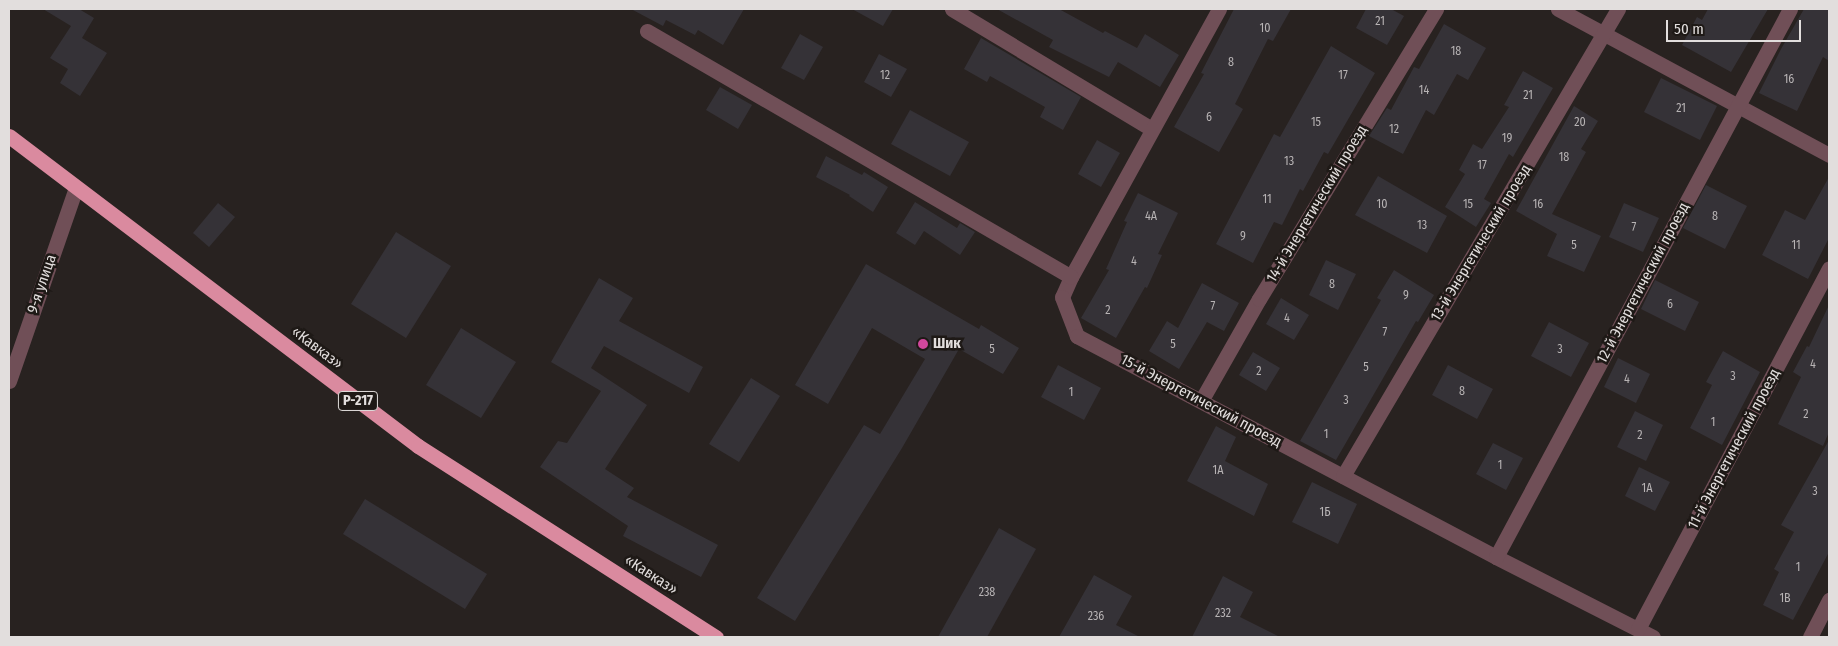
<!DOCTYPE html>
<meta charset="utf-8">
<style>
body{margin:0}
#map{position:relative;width:1838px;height:646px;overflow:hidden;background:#282220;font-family:"Fira Sans Condensed",sans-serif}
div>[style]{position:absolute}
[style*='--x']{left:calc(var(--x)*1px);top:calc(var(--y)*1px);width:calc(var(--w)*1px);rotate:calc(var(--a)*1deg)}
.building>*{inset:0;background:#353237}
.minor>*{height:15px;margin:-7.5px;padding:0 7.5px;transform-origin:7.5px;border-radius:7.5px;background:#704f57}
.highway>*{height:15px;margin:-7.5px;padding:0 7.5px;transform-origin:7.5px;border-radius:7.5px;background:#da8a9f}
.dots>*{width:14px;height:14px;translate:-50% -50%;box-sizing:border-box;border:2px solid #1e1916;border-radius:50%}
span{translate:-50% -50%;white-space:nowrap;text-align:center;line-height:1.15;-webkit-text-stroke:5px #1e1916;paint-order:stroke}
.number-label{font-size:12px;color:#b7b3b4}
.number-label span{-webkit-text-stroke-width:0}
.shield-label span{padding:1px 4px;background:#1e1916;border:1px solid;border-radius:4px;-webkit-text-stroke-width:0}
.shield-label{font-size:14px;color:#e2dedd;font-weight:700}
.street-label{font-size:15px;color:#e2dedd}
.poi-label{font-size:15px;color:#e2dedd;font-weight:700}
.left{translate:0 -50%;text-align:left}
.frame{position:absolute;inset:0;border:10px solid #e2dedd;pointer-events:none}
.scale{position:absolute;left:1666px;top:20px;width:135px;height:22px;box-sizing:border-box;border:2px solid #e2dedd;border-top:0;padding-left:6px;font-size:15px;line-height:18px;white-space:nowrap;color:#e2dedd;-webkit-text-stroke:4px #1e1916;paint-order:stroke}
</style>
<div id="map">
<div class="building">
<div style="clip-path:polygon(43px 9px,79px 9px,94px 18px,82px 38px,107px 53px,80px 96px,60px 83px,68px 69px,50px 58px,71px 26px)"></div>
<div style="clip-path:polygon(631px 9px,744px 9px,723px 45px,698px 30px,695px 35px,666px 20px,663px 26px)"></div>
<div style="clip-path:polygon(852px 9px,893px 9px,883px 26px)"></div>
<div style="clip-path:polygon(997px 9px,1059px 9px,1103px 33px,1105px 31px,1137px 48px,1145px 34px,1179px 55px,1160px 87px,1118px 62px,1109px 77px,1049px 47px,1053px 40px)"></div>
<div style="clip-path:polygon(1234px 9px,1291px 9px,1273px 41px,1268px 39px,1235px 104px,1243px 109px,1219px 152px,1174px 127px,1204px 74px,1201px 73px)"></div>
<div style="clip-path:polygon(1366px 9px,1391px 9px,1404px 16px,1387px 45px,1356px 28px)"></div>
<div style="clip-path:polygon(1708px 9px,1768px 9px,1731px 72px,1682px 45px,1697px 17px,1702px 20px)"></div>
<div style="clip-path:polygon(1804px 9px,1829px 9px,1829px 61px,1823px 57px,1797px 111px,1759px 93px,1781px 49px)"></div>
<div style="clip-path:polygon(1444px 24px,1486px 48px,1468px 80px,1457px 74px,1434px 115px,1426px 110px,1403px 154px,1369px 136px,1387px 108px,1391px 110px,1414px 67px,1419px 69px)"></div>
<div style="clip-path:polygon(800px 34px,823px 47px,804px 80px,781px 68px)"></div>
<div style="clip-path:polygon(981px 38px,1081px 97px,1063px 130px,1040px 117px,1045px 107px,990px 76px,987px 82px,964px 69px)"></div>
<div style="clip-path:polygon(1331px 46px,1375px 73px,1328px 154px,1324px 152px,1303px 191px,1300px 189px,1282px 225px,1274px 222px,1253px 263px,1216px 244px,1274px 134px,1280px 137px)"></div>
<div style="clip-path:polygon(879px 54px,907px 69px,891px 97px,864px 82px)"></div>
<div style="clip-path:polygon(1523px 71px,1553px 88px,1513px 157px,1509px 154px,1484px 199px,1491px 203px,1476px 227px,1445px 207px,1465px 174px,1459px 170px,1473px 144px,1482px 149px,1509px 107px,1504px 105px)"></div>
<div style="clip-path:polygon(1661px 78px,1717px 106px,1700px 140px,1644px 112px)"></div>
<div style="clip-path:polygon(720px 87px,752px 105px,738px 129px,706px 110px)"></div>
<div style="clip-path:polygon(1574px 106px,1598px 121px,1581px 149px,1586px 152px,1552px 214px,1601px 236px,1584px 272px,1547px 256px,1557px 234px,1516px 211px)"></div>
<div style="clip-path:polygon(910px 110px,969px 142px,950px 176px,891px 144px)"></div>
<div style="clip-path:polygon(1097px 140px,1120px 153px,1101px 187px,1078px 174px)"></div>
<div style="clip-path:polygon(826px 156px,862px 175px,864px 172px,888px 187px,873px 212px,849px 196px,850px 195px,816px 177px)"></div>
<div style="clip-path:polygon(1378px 176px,1447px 216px,1427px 253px,1355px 215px)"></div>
<div style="clip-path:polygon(1829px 177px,1829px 238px,1808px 279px,1762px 255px,1785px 210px,1805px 220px)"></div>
<div style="clip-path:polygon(1706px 185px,1747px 206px,1725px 249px,1683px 228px)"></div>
<div style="clip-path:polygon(1138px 193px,1178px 213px,1158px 254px,1162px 255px,1147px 288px,1145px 287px,1116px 338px,1081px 318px,1109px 270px,1106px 269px,1127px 222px,1124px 221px)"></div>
<div style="clip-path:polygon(915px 202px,957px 228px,960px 223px,975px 232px,960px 255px,924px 231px,915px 245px,896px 233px)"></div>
<div style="clip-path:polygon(218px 203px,235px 217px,209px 247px,193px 233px)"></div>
<div style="clip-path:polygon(1624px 203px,1659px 218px,1643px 252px,1609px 237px)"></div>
<div style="clip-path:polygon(396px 232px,451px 266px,406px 338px,351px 304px)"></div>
<div style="clip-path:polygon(1326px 260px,1356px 274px,1338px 310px,1309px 295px)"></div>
<div style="clip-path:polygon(866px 264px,979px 329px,981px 325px,1019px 348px,1003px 374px,959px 349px,902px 448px,795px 621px,757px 598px,864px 425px,880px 434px,925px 359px,872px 328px,828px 404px,795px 385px)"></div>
<div style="clip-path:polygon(1394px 270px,1434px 295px,1418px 322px,1416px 321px,1336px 460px,1300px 441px,1381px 300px,1377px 298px)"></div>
<div style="clip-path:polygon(599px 278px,633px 298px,619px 321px,703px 367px,689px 393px,604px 346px,591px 368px,647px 405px,605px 469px,634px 488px,627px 497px,718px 545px,701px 577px,623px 536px,628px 526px,540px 467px,558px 441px,567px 443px,601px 391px,551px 362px)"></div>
<div style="clip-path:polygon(1655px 280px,1699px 302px,1685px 331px,1641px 309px)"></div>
<div style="clip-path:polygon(1202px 283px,1239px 303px,1224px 331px,1207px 322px,1179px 369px,1149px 351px,1167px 321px,1178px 328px)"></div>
<div style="clip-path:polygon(1281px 298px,1309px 315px,1294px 340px,1266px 324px)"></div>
<div style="clip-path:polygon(1829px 305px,1829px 432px,1823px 446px,1778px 424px,1801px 377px,1793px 372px,1807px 346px,1809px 347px)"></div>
<div style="clip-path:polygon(1549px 322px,1589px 343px,1571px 377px,1531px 356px)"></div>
<div style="clip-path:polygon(461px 328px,516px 362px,481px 418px,426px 385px)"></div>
<div style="clip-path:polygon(1723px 351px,1760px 372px,1722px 445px,1690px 428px,1712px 385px,1706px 382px)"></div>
<div style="clip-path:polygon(1253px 352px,1280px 368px,1266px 391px,1239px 375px)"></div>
<div style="clip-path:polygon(1618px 358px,1650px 374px,1636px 403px,1604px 387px)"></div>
<div style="clip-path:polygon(1058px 365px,1101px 388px,1084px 420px,1041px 397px)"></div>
<div style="clip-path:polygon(1448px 365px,1493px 389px,1477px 419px,1432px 395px)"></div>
<div style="clip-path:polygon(751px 378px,780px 396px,739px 462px,709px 444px)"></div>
<div style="clip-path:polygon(1635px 411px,1663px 425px,1646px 461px,1617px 447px)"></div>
<div style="clip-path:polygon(1216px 426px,1236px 437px,1225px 461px,1268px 484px,1254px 516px,1187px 481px)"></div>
<div style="clip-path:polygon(1829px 440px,1829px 552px,1793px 620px,1763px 605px,1779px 572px,1774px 569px,1794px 532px,1781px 525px)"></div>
<div style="clip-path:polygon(1493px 443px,1523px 458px,1506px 490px,1476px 474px)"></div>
<div style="clip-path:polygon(1639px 467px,1670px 482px,1655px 511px,1625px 496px)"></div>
<div style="clip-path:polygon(1312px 482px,1357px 504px,1338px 544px,1292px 522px)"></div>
<div style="clip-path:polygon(365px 499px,487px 574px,465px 609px,343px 534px)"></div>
<div style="clip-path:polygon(999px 528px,1036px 549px,987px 637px,938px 637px)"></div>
<div style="clip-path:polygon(1094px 575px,1132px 596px,1116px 625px,1140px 637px,1059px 637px)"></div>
<div style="clip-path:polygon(1223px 576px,1253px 592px,1240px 617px,1280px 637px,1192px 637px)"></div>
</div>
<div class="minor">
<div style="--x:952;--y:9;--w:233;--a:31"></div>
<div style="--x:1219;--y:9;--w:306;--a:118.9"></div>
<div style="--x:1071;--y:277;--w:22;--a:114"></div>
<div style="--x:1062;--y:297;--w:42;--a:69"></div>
<div style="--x:1077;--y:336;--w:474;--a:27.8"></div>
<div style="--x:1496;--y:557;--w:176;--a:27"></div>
<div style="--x:1558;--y:9;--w:308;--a:28.3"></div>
<div style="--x:647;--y:31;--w:490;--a:30.1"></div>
<div style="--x:9;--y:381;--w:204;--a:-70.9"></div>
<div style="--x:1201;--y:401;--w:117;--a:-60.4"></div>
<div style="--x:1259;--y:299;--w:340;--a:-58.6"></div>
<div style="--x:1343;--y:476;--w:542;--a:-59.51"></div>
<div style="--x:1496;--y:557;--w:622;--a:-61.79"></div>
<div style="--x:1638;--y:629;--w:408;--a:-62.1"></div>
<div style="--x:1810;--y:637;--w:42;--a:-62.8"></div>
</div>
<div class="highway">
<div style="--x:9;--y:136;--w:513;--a:37.16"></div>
<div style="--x:418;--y:446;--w:354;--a:32.7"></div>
</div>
<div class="dots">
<div style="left:923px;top:344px;background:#d1479c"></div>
</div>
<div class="number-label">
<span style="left:1380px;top:22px">21</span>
<span style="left:1265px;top:29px">10</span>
<span style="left:1456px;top:52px">18</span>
<span style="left:1231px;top:63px">8</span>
<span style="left:885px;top:76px">12</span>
<span style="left:1343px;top:76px">17</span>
<span style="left:1789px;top:80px">16</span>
<span style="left:1424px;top:91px">14</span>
<span style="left:1528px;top:96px">21</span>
<span style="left:1681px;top:109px">21</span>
<span style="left:1209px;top:118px">6</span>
<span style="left:1316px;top:123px">15</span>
<span style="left:1580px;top:123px">20</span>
<span style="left:1394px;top:130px">12</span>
<span style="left:1507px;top:139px">19</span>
<span style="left:1564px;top:158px">18</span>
<span style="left:1289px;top:162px">13</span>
<span style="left:1482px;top:166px">17</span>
<span style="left:1267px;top:200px">11</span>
<span style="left:1382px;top:205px">10</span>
<span style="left:1468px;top:205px">15</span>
<span style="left:1538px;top:205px">16</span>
<span style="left:1151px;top:217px">4А</span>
<span style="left:1715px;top:217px">8</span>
<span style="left:1422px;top:226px">13</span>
<span style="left:1634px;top:228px">7</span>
<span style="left:1243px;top:237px">9</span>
<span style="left:1574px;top:246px">5</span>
<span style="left:1796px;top:246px">11</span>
<span style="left:1134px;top:262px">4</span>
<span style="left:1332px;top:285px">8</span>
<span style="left:1406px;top:296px">9</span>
<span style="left:1670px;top:305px">6</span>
<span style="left:1213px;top:307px">7</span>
<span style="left:1108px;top:311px">2</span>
<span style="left:1287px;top:319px">4</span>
<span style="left:1385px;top:333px">7</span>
<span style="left:1173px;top:345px">5</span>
<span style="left:992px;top:350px">5</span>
<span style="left:1560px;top:350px">3</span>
<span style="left:1813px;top:365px">4</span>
<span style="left:1366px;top:368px">5</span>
<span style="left:1259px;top:372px">2</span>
<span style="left:1733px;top:377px">3</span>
<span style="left:1627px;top:380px">4</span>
<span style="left:1462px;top:392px">8</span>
<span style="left:1071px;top:393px">1</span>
<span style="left:1346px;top:401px">3</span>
<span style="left:1806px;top:415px">2</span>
<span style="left:1713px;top:423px">1</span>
<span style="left:1326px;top:435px">1</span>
<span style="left:1640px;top:436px">2</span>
<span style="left:1500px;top:466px">1</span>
<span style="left:1218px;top:471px">1А</span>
<span style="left:1647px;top:489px">1А</span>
<span style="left:1815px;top:492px">3</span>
<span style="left:1325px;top:513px">1Б</span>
<span style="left:1798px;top:568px">1</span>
<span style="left:987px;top:593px">238</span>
<span style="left:1785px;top:599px">1В</span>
<span style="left:1223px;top:614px">232</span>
<span style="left:1096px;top:617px">236</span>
</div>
<div class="shield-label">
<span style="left:358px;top:401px">Р-217</span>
</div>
<div class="street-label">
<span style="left:1317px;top:204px;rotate:-59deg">14-й Энергетический проезд</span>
<span style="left:1481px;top:243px;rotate:-59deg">13-й Энергетический проезд</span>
<span style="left:1643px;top:283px;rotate:-62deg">12-й Энергетический проезд</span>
<span style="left:42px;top:284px;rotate:-71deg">9-я улица</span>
<span style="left:317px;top:348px;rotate:37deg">«Кавказ»</span>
<span style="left:1201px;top:401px;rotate:28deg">15-й Энергетический проезд</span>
<span style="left:1734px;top:449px;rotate:-62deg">11-й Энергетический проезд</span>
<span style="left:651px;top:575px;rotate:33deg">«Кавказ»</span>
</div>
<div class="poi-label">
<span class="left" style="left:933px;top:344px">Шик</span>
</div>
<div class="frame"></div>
<div class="scale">50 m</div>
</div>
